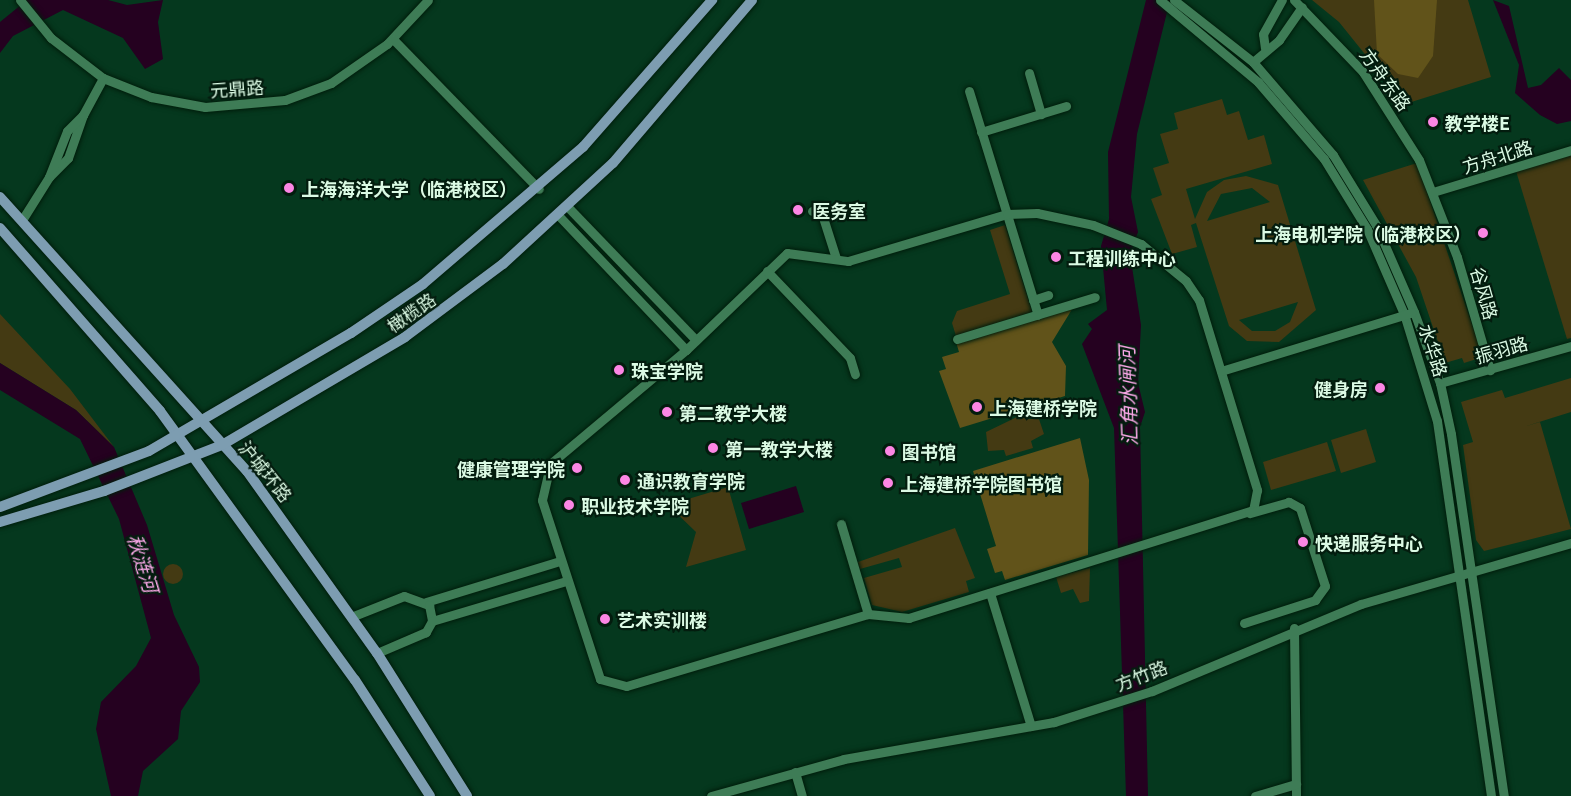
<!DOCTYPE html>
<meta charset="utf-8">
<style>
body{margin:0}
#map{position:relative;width:1571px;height:796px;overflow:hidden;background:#05381e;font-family:Georgia,"Noto Sans SC",serif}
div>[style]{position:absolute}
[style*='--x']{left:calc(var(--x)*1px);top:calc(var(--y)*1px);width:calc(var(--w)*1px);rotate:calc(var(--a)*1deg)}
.green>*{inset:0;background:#443a13}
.round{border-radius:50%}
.forest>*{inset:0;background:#61531a}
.water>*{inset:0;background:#250120}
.roads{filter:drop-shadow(0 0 2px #001d0b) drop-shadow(0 0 2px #001d0b)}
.minor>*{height:9px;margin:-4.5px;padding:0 4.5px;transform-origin:4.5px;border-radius:4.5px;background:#3e7c56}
.major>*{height:10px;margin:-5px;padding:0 5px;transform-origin:5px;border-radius:5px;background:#7d9db1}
.dots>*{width:16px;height:16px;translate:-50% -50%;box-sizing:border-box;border:3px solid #031c0e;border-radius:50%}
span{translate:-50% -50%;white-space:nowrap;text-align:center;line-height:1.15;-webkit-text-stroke:4.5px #031c0e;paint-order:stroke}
.street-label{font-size:18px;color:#dbfae4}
.poi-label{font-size:18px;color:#dbfae4;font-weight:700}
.left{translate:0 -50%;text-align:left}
.right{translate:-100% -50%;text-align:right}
.water-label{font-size:20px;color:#fca9e9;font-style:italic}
</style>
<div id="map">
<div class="green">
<div style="clip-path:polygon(1312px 0,1468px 0,1491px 77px,1405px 104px,1339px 22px)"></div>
<div style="clip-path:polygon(evenodd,1222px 99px,1227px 115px,1239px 111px,1248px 140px,1264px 135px,1272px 164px,1186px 189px,1195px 219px,1207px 192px,1224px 180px,1246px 176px,1278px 185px,1316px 310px,1279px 342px,1247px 341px,1229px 326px,1196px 223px,1191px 225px,1197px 247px,1172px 254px,1151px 199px,1162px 195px,1153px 168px,1169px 163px,1160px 134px,1178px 129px,1174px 113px,1222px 99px,1252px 188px,1270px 202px,1207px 221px,1221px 194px,1252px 188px,1222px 99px,1298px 302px,1290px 322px,1275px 331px,1252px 331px,1239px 320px,1298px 302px)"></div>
<div style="clip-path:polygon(1571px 154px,1571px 338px,1567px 339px,1516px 171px)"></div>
<div style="clip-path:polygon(1417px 163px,1483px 357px,1464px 363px,1462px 358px,1445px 363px,1416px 277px,1363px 180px)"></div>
<div style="clip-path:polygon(1005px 225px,1032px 312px,956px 336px,952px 323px,957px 311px,1010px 294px,990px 230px)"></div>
<div style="clip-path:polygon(0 314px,70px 389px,114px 447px,76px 410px,0 363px)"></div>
<div style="clip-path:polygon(1571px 378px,1571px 412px,1523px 427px,1540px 422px,1571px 529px,1484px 551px,1476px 540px,1463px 445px,1473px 442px,1461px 402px,1502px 390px,1505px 398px)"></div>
<div style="clip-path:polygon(1023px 414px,1025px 419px,1039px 419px,1044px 434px,1031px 441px,1033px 448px,1006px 456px,1004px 450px,988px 451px,986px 432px)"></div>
<div style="clip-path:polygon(1366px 429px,1376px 462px,1341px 473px,1331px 440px)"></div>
<div style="clip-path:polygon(1327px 442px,1336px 471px,1271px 490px,1263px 462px)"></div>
<div style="clip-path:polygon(728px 487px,746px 550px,686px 567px,696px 532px,668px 505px)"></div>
<div style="clip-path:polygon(955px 528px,975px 578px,966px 581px,969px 592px,902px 612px,872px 605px,864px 578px,902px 567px,899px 558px,860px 569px,858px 562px)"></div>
<div class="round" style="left:163px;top:564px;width:20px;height:20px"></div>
<div style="clip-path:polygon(1090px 568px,1089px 601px,1080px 603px,1073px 589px,1061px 593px,1056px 577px)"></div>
</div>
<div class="forest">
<div style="clip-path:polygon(1374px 0,1437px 0,1433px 56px,1418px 78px,1398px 74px,1377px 54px)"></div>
<div style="clip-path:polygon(1074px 306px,1052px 342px,1066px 366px,1065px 396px,960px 428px,939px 371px,946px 369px,942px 357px,959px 352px,956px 342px)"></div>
<div style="clip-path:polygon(1080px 438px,1089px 480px,1088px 555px,1005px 580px,1002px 571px,995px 573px,987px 549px,996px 546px,973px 471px)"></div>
</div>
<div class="water">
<div style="clip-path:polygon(27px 0,108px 0,127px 5px,163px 0,158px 22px,163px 59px,145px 69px,123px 38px,63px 10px,13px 36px,0 53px,0 22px)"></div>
<div style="clip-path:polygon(1146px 0,1170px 0,1137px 134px,1131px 197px,1138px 232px,1130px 254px,1141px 325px,1138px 383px,1145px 412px,1140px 427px,1148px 796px,1126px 796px,1114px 428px,1082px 344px,1092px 329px,1088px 324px,1107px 310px,1101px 246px,1109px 219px,1108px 152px)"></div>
<div style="clip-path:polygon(1493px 0,1509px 6px,1528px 88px,1541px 85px,1559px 68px,1571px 80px,1571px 121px,1557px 124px,1540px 115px,1515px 93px,1519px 65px)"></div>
<div style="clip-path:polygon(0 363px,76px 410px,114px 447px,147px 525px,174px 615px,199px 667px,200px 682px,181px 711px,178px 739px,143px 771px,138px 796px,111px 796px,96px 729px,101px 702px,136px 666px,151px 638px,119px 519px,80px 439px,0 390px)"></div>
<div style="clip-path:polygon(796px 486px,804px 512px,749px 529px,741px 503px)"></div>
</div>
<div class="roads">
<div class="minor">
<div style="--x:20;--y:0;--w:49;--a:50.8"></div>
<div style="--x:51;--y:38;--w:66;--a:37.6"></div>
<div style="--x:103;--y:78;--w:52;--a:21.6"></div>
<div style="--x:151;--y:97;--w:55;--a:10.5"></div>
<div style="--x:205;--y:107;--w:80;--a:-5"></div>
<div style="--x:285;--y:100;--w:49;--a:-20.3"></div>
<div style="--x:331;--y:83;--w:68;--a:-34.9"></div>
<div style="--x:387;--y:44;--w:60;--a:-47"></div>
<div style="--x:1160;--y:0;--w:128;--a:39.9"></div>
<div style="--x:1258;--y:82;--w:101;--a:49.4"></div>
<div style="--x:1324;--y:159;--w:82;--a:58.4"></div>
<div style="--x:1367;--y:229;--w:93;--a:66.5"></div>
<div style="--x:1404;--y:314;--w:112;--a:72.9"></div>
<div style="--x:1437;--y:421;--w:379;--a:81.8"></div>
<div style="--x:1174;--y:0;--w:100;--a:38.1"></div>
<div style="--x:1253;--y:62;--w:123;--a:49.3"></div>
<div style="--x:1333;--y:155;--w:82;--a:58.4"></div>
<div style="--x:1376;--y:225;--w:95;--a:66.4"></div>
<div style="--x:1414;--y:312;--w:76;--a:69.9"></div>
<div style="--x:1440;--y:383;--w:52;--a:77.8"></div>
<div style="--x:1451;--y:434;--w:366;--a:81.7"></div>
<div style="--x:1294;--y:0;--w:100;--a:46.2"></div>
<div style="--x:1363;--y:72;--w:104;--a:57.5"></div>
<div style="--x:1419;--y:160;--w:104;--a:68.6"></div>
<div style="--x:1457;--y:257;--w:118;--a:73.7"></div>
<div style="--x:393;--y:39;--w:209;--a:45.8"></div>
<div style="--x:1265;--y:48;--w:14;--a:-98"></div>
<div style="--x:1263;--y:34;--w:39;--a:-61"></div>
<div style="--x:1253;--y:62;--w:34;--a:-40"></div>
<div style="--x:1279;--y:40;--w:40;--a:-55.1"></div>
<div style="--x:1029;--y:73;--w:43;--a:73.7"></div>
<div style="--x:969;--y:91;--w:234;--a:72.9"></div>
<div style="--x:981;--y:132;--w:89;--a:-17"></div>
<div style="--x:49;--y:177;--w:27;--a:-45"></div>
<div style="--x:68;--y:158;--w:46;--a:-70.8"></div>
<div style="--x:1433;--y:192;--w:144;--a:-16.9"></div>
<div style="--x:567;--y:206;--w:186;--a:46.1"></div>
<div style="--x:812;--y:211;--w:9;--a:-21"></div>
<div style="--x:820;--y:208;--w:52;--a:72.3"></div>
<div style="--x:1037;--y:213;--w:57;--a:12.1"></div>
<div style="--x:1093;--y:225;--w:52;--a:21.6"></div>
<div style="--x:1141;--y:244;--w:58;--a:39.4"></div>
<div style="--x:1186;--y:281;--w:23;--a:56"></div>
<div style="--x:1199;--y:300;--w:199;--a:73"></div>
<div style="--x:1257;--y:490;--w:20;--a:101"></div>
<div style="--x:1253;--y:510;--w:361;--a:162.6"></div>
<div style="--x:909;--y:618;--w:41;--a:-174.4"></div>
<div style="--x:868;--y:614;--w:252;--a:163.4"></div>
<div style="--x:626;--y:686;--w:27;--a:-165"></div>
<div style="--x:600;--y:679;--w:188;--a:-108"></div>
<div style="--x:542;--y:500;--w:37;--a:-77"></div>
<div style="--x:550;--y:464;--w:177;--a:-40"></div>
<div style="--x:686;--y:350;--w:140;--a:-43.8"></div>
<div style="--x:787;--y:253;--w:62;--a:7.5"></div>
<div style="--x:848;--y:261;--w:166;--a:-16.5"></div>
<div style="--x:1007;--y:214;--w:30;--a:-2"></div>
<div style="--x:558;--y:215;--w:186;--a:46.5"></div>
<div style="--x:22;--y:220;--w:51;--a:-57.9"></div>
<div style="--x:49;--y:177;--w:49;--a:-68.6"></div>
<div style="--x:67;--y:131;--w:23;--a:-45"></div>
<div style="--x:83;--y:115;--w:42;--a:-61.6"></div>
<div style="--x:767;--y:271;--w:120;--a:46.3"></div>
<div style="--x:850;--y:358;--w:17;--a:73"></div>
<div style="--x:1033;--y:300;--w:16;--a:-18"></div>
<div style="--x:957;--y:339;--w:144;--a:-16.9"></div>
<div style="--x:1221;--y:371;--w:199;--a:-17"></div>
<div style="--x:1440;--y:383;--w:136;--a:-15.8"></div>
<div style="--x:841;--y:524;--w:94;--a:73.3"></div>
<div style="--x:990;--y:593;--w:139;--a:72.9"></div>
<div style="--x:426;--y:602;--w:140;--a:-17"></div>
<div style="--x:351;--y:617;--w:57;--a:-21.6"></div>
<div style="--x:404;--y:596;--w:27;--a:20"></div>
<div style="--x:429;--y:605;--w:16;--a:79"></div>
<div style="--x:432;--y:621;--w:13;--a:119"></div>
<div style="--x:426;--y:632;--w:53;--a:156.8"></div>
<div style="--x:432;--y:621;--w:140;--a:-16.6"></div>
<div style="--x:1244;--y:623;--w:75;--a:-17.9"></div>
<div style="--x:1315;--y:600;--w:17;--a:-54"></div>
<div style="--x:1325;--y:586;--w:82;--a:-107.8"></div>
<div style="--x:1300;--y:508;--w:13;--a:-151"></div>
<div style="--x:1289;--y:502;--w:41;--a:164.2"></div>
<div style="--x:1294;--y:628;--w:168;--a:89.3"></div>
<div style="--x:795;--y:772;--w:25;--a:74"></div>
<div style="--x:711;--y:796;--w:138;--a:-15.5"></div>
<div style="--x:844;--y:759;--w:213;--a:-10"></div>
<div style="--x:1054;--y:722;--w:103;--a:-17.6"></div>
<div style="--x:1152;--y:691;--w:226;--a:-22.6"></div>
<div style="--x:1361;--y:604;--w:219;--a:-16.2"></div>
<div style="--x:1255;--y:796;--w:43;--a:-16.3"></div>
</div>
<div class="major">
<div style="--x:0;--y:197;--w:369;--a:48"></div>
<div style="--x:247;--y:471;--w:224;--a:54.5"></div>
<div style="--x:377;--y:653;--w:169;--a:57.8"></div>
<div style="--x:0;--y:228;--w:243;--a:48.8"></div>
<div style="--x:160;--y:411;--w:332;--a:54.1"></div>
<div style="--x:355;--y:680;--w:138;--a:57.1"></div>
<div style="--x:0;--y:507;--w:159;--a:-20.6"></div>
<div style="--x:149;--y:451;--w:234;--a:-30.3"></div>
<div style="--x:351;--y:333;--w:87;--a:-34.2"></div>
<div style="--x:423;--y:284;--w:211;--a:-40.6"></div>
<div style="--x:583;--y:147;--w:196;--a:-48.7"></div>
<div style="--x:0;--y:522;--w:109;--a:-16.6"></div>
<div style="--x:104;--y:491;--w:127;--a:-21.3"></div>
<div style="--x:222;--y:445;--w:212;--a:-30.5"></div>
<div style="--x:405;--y:337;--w:122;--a:-36.7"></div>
<div style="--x:503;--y:264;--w:149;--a:-42.6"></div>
<div style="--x:613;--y:163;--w:214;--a:-49.5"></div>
</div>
</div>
<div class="dots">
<div style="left:1433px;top:122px;background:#fc86e4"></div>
<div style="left:289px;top:188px;background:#fc86e4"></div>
<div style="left:798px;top:210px;background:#fc86e4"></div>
<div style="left:1483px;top:233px;background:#fc86e4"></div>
<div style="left:1056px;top:257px;background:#fc86e4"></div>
<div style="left:619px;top:370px;background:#fc86e4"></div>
<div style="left:1380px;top:388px;background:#fc86e4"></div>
<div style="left:977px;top:407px;background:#fc86e4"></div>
<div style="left:667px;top:412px;background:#fc86e4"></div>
<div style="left:713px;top:448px;background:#fc86e4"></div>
<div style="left:890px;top:451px;background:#fc86e4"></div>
<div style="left:577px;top:468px;background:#fc86e4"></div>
<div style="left:625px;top:480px;background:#fc86e4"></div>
<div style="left:888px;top:483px;background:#fc86e4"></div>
<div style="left:569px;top:505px;background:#fc86e4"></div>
<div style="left:1303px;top:542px;background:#fc86e4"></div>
<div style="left:605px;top:619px;background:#fc86e4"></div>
</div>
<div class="street-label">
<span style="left:1386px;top:79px;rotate:54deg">方舟东路</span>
<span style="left:237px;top:88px;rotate:-4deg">元鼎路</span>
<span style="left:1497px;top:156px;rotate:-17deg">方舟北路</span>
<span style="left:1485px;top:293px;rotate:74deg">谷风路</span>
<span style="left:411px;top:312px;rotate:-35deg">橄榄路</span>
<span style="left:1501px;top:349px;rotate:-16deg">振羽路</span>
<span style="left:1434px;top:350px;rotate:72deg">水华路</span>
<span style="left:266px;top:471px;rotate:51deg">沪城环路</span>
<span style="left:1141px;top:675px;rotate:-21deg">方竹路</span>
</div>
<div class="poi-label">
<span class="left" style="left:1445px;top:122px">教学楼E</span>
<span class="left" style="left:301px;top:188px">上海海洋大学（临港校区）</span>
<span class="left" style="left:812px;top:210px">医务室</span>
<span class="right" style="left:1471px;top:233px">上海电机学院（临港校区）</span>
<span class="left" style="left:1068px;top:257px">工程训练中心</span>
<span class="left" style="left:631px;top:370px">珠宝学院</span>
<span class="right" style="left:1368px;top:388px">健身房</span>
<span class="left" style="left:989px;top:407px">上海建桥学院</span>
<span class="left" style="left:679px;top:412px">第二教学大楼</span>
<span class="left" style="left:725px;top:448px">第一教学大楼</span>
<span class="left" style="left:902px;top:451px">图书馆</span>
<span class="right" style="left:565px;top:468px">健康管理学院</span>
<span class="left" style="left:637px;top:480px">通识教育学院</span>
<span class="left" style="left:900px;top:483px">上海建桥学院图书馆</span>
<span class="left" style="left:581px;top:505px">职业技术学院</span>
<span class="left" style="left:1315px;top:542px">快递服务中心</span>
<span class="left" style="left:617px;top:619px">艺术实训楼</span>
</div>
<div class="water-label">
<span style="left:1127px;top:396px;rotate:-92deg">汇角水闸河</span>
<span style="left:144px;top:563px;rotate:73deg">秋涟河</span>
</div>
</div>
